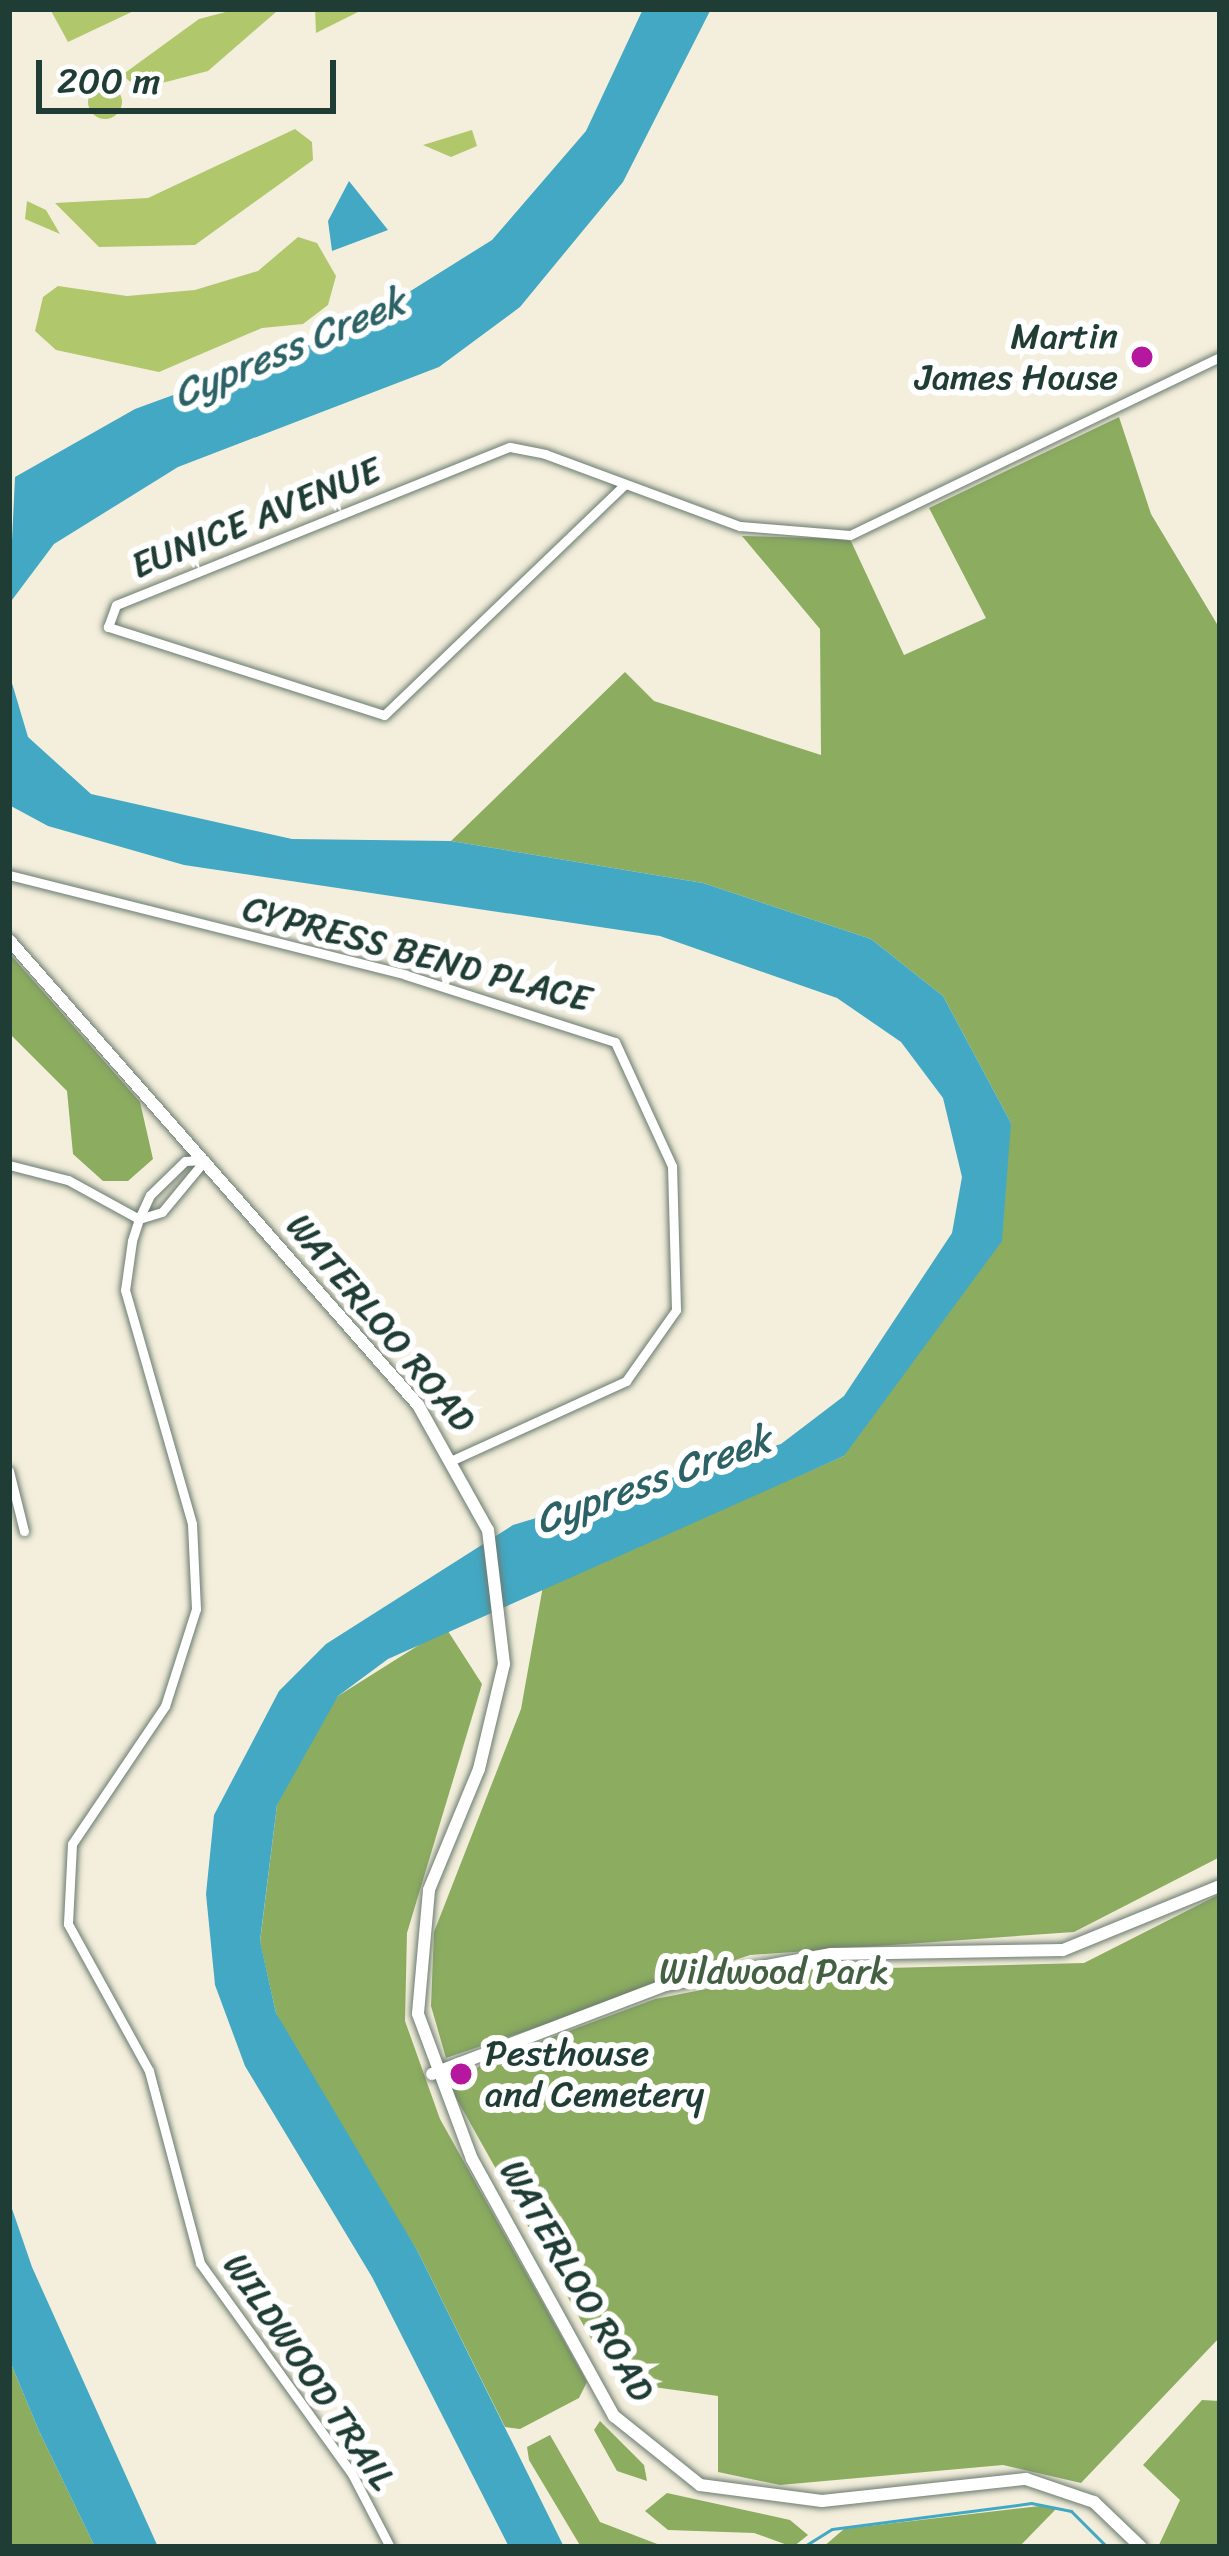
<!DOCTYPE html>
<style>
body{margin:0}
#map{position:relative;width:1229px;height:2556px;overflow:hidden;background:#f4efdc;font-family:Sriracha,sans-serif}
div>[style]{position:absolute}
[style*='--x']{left:calc(var(--x)*1px);top:calc(var(--y)*1px);width:calc(var(--w)*1px);rotate:calc(var(--a)*1deg)}
.green>*{inset:0;background:#b0c76c}
.round{border-radius:50%}
.forest>*{inset:0;background:#8cac60}
.water>*{inset:0;background:#43a8c3}
.stream>*{height:3px;margin:-1.5px;padding:0 1.5px;transform-origin:1.5px;border-radius:1.5px;background:#43a8c3}
.roads{filter:drop-shadow(0 0 3px #6a7b6f) drop-shadow(0 0 3px #6a7b6f)}
.minor>*{height:9px;margin:-4.5px;padding:0 4.5px;transform-origin:4.5px;border-radius:4.5px;background:#fff}
.tertiary>*{height:12px;margin:-6px;padding:0 6px;transform-origin:6px;border-radius:6px;background:#fff}
.dots>*{width:33px;height:33px;translate:-50% -50%;box-sizing:border-box;border:6px solid #fff;border-radius:50%}
span{translate:-50% -50%;white-space:nowrap;text-align:center;line-height:1.15;-webkit-text-stroke:12px #fff;paint-order:stroke}
.poi-label{font-size:36px;color:#1f3d34}
.right{translate:-100% -50%;text-align:right}
.left{translate:0 -50%;text-align:left}
.street-label{font-size:36px;color:#1f3d34}
.park-label{font-size:36px;color:#436042}
.water-label{font-size:39px;color:#2c6266;font-style:italic}
.frame{position:absolute;inset:0;border:12px solid #1f3d34;pointer-events:none}
.scale{position:absolute;left:36px;top:60px;width:300px;height:54px;box-sizing:border-box;border:6px solid #1f3d34;border-top:0;padding-left:15px;font-size:36px;line-height:42px;white-space:nowrap;color:#1f3d34;-webkit-text-stroke:9px #fff;paint-order:stroke}
</style>
<div id="map">
<div class="green">
<div style="clip-path:polygon(50px 9px,138px 9px,68px 42px)"></div>
<div style="clip-path:polygon(237px 9px,276px 12px,208px 71px,139px 89px,122px 75px,199px 19px)"></div>
<div style="clip-path:polygon(315px 9px,364px 9px,316px 33px)"></div>
<div class="round" style="left:88px;top:85px;width:34px;height:34px"></div>
<div style="clip-path:polygon(295px 129px,312px 142px,313px 160px,195px 245px,99px 247px,55px 203px,148px 198px)"></div>
<div style="clip-path:polygon(472px 130px,477px 146px,451px 157px,423px 145px)"></div>
<div style="clip-path:polygon(27px 201px,46px 210px,60px 234px,25px 219px)"></div>
<div style="clip-path:polygon(298px 237px,317px 243px,336px 276px,328px 305px,303px 324px,262px 328px,159px 372px,56px 350px,35px 331px,43px 297px,58px 286px,127px 296px,195px 290px,258px 271px)"></div>
</div>
<div class="forest">
<div style="clip-path:polygon(1119px 417px,1151px 514px,1220px 629px,1220px 1857px,1074px 1932px,750px 1955px,446px 2058px,431px 2006px,434px 1932px,521px 1709px,543px 1586px,844px 1456px,1011px 1123px,943px 996px,871px 939px,703px 883px,451px 841px,625px 672px,654px 701px,821px 755px,820px 629px,742px 536px,850px 539px,904px 655px,986px 618px,929px 508px)"></div>
<div style="clip-path:polygon(9px 953px,140px 1102px,153px 1159px,128px 1181px,103px 1181px,73px 1154px,67px 1091px,9px 1033px)"></div>
<div style="clip-path:polygon(446px 1628px,482px 1684px,407px 1933px,405px 2021px,440px 2119px,587px 2382px,579px 2398px,520px 2429px,505px 2427px,418px 2252px,312px 2087px,276px 2013px,260px 1942px,277px 1805px,300px 1748px,338px 1696px)"></div>
<div style="clip-path:polygon(1220px 1894px,1220px 2337px,1081px 2483px,1003px 2465px,780px 2485px,718px 2472px,718px 2396px,632px 2384px,620px 2349px,594px 2344px,450px 2087px,485px 2062px,655px 1999px,804px 1970px,1084px 1963px)"></div>
<div style="clip-path:polygon(9px 2359px,39px 2431px,95px 2547px,9px 2547px)"></div>
<div style="clip-path:polygon(1202px 2400px,1220px 2401px,1220px 2547px,1158px 2547px,1180px 2500px,1143px 2465px)"></div>
<div style="clip-path:polygon(600px 2421px,644px 2465px,647px 2481px,617px 2471px,594px 2430px)"></div>
<div style="clip-path:polygon(550px 2435px,600px 2522px,665px 2547px,581px 2547px,529px 2460px,527px 2447px)"></div>
<div style="clip-path:polygon(667px 2493px,790px 2520px,808px 2535px,793px 2547px,754px 2533px,668px 2530px,645px 2511px)"></div>
<div style="clip-path:polygon(1040px 2506px,1056px 2509px,1019px 2547px,823px 2547px,844px 2529px)"></div>
</div>
<div class="water">
<div style="clip-path:polygon(643px 9px,711px 9px,623px 182px,520px 307px,439px 367px,178px 467px,54px 544px,9px 604px,15px 477px,135px 409px,345px 332px,492px 240px,586px 131px)"></div>
<div style="clip-path:polygon(349px 181px,388px 230px,332px 251px,328px 221px)"></div>
<div style="clip-path:polygon(9px 673px,28px 737px,91px 794px,292px 839px,451px 841px,703px 883px,871px 939px,943px 996px,1011px 1123px,1002px 1241px,844px 1456px,388px 1659px,338px 1696px,277px 1805px,260px 1941px,276px 2013px,418px 2252px,564px 2547px,509px 2547px,372px 2277px,245px 2066px,215px 1985px,206px 1894px,214px 1815px,279px 1691px,326px 1644px,513px 1525px,781px 1444px,844px 1396px,952px 1233px,962px 1177px,943px 1098px,901px 1042px,837px 998px,660px 936px,184px 865px,48px 826px,9px 805px)"></div>
<div style="clip-path:polygon(9px 2200px,32px 2267px,158px 2547px,95px 2547px,39px 2431px,9px 2359px)"></div>
</div>
<div class="stream">
<div style="--x:803;--y:2547;--w:34;--a:-32"></div>
<div style="--x:832;--y:2529;--w:201;--a:-7.4"></div>
<div style="--x:1031;--y:2503;--w:41;--a:11.3"></div>
<div style="--x:1071;--y:2511;--w:51;--a:45"></div>
</div>
<div class="roads">
<div class="minor">
<div style="--x:624;--y:485;--w:332;--a:136.2"></div>
<div style="--x:384;--y:715;--w:290;--a:-162.3"></div>
<div style="--x:108;--y:627;--w:23;--a:-70"></div>
<div style="--x:116;--y:605;--w:424;--a:-21.9"></div>
<div style="--x:510;--y:447;--w:36;--a:11"></div>
<div style="--x:545;--y:454;--w:208;--a:20.3"></div>
<div style="--x:740;--y:526;--w:110;--a:4.7"></div>
<div style="--x:850;--y:535;--w:411;--a:-25.7"></div>
<div style="--x:9;--y:875;--w:409;--a:14.1"></div>
<div style="--x:406;--y:975;--w:219;--a:17.8"></div>
<div style="--x:615;--y:1042;--w:136;--a:65.3"></div>
<div style="--x:672;--y:1166;--w:144;--a:88.4"></div>
<div style="--x:676;--y:1310;--w:87;--a:125.2"></div>
<div style="--x:626;--y:1381;--w:188;--a:155.5"></div>
<div style="--x:9;--y:1165;--w:61;--a:14.3"></div>
<div style="--x:68;--y:1180;--w:81;--a:28.8"></div>
<div style="--x:139;--y:1219;--w:24;--a:-17"></div>
<div style="--x:162;--y:1212;--w:67;--a:-50.4"></div>
<div style="--x:205;--y:1160;--w:20;--a:177"></div>
<div style="--x:185;--y:1161;--w:49;--a:135.8"></div>
<div style="--x:150;--y:1195;--w:26;--a:115"></div>
<div style="--x:139;--y:1219;--w:23;--a:108"></div>
<div style="--x:132;--y:1241;--w:49;--a:98.1"></div>
<div style="--x:125;--y:1290;--w:243;--a:74"></div>
<div style="--x:192;--y:1524;--w:85;--a:87.3"></div>
<div style="--x:196;--y:1609;--w:102;--a:107.7"></div>
<div style="--x:165;--y:1706;--w:166;--a:124"></div>
<div style="--x:72;--y:1844;--w:80;--a:92.9"></div>
<div style="--x:68;--y:1924;--w:168;--a:61.1"></div>
<div style="--x:149;--y:2071;--w:199;--a:75.1"></div>
<div style="--x:200;--y:2263;--w:260;--a:54.2"></div>
<div style="--x:352;--y:2474;--w:82;--a:62.5"></div>
<div style="--x:9;--y:1471;--w:62;--a:76"></div>
</div>
<div class="tertiary">
<div style="--x:9;--y:940;--w:619;--a:48.67"></div>
<div style="--x:418;--y:1405;--w:143;--a:60.8"></div>
<div style="--x:488;--y:1530;--w:135;--a:83.2"></div>
<div style="--x:504;--y:1664;--w:108;--a:103.4"></div>
<div style="--x:479;--y:1769;--w:131;--a:112.5"></div>
<div style="--x:429;--y:1890;--w:124;--a:95.1"></div>
<div style="--x:418;--y:2014;--w:155;--a:69.6"></div>
<div style="--x:472;--y:2159;--w:294;--a:61.1"></div>
<div style="--x:614;--y:2416;--w:110;--a:38.7"></div>
<div style="--x:700;--y:2485;--w:123;--a:7.5"></div>
<div style="--x:822;--y:2501;--w:205;--a:-6.2"></div>
<div style="--x:1026;--y:2479;--w:72;--a:18.7"></div>
<div style="--x:1094;--y:2502;--w:65;--a:43.8"></div>
<div style="--x:432;--y:2074;--w:249;--a:-20.9"></div>
<div style="--x:665;--y:1985;--w:169;--a:-10.6"></div>
<div style="--x:831;--y:1954;--w:232;--a:-1"></div>
<div style="--x:1063;--y:1950;--w:170;--a:-22.2"></div>
</div>
</div>
<div class="dots">
<div style="left:1142px;top:357px;background:#b5179e"></div>
<div style="left:461px;top:2074px;background:#b5179e"></div>
</div>
<div class="poi-label">
<span class="right" style="left:1118px;top:357px">Martin<br>James House</span>
<span class="left" style="left:485px;top:2074px">Pesthouse<br>and Cemetery</span>
</div>
<div class="street-label">
<span style="left:256px;top:518px;rotate:-22deg">EUNICE AVENUE</span>
<span style="left:417px;top:954px;rotate:15deg">CYPRESS BEND PLACE</span>
<span style="left:381px;top:1323px;rotate:50deg">WATERLOO ROAD</span>
<span style="left:577px;top:2281px;rotate:60deg">WATERLOO ROAD</span>
<span style="left:309px;top:2372px;rotate:56deg">WILDWOOD TRAIL</span>
</div>
<div class="park-label">
<span style="left:774px;top:1972px">Wildwood Park</span>
</div>
<div class="water-label">
<span style="left:289px;top:348px;rotate:-23deg">Cypress Creek</span>
<span style="left:653px;top:1480px;rotate:-20deg">Cypress Creek</span>
</div>
<div class="frame"></div>
<div class="scale">200 m</div>
</div>
